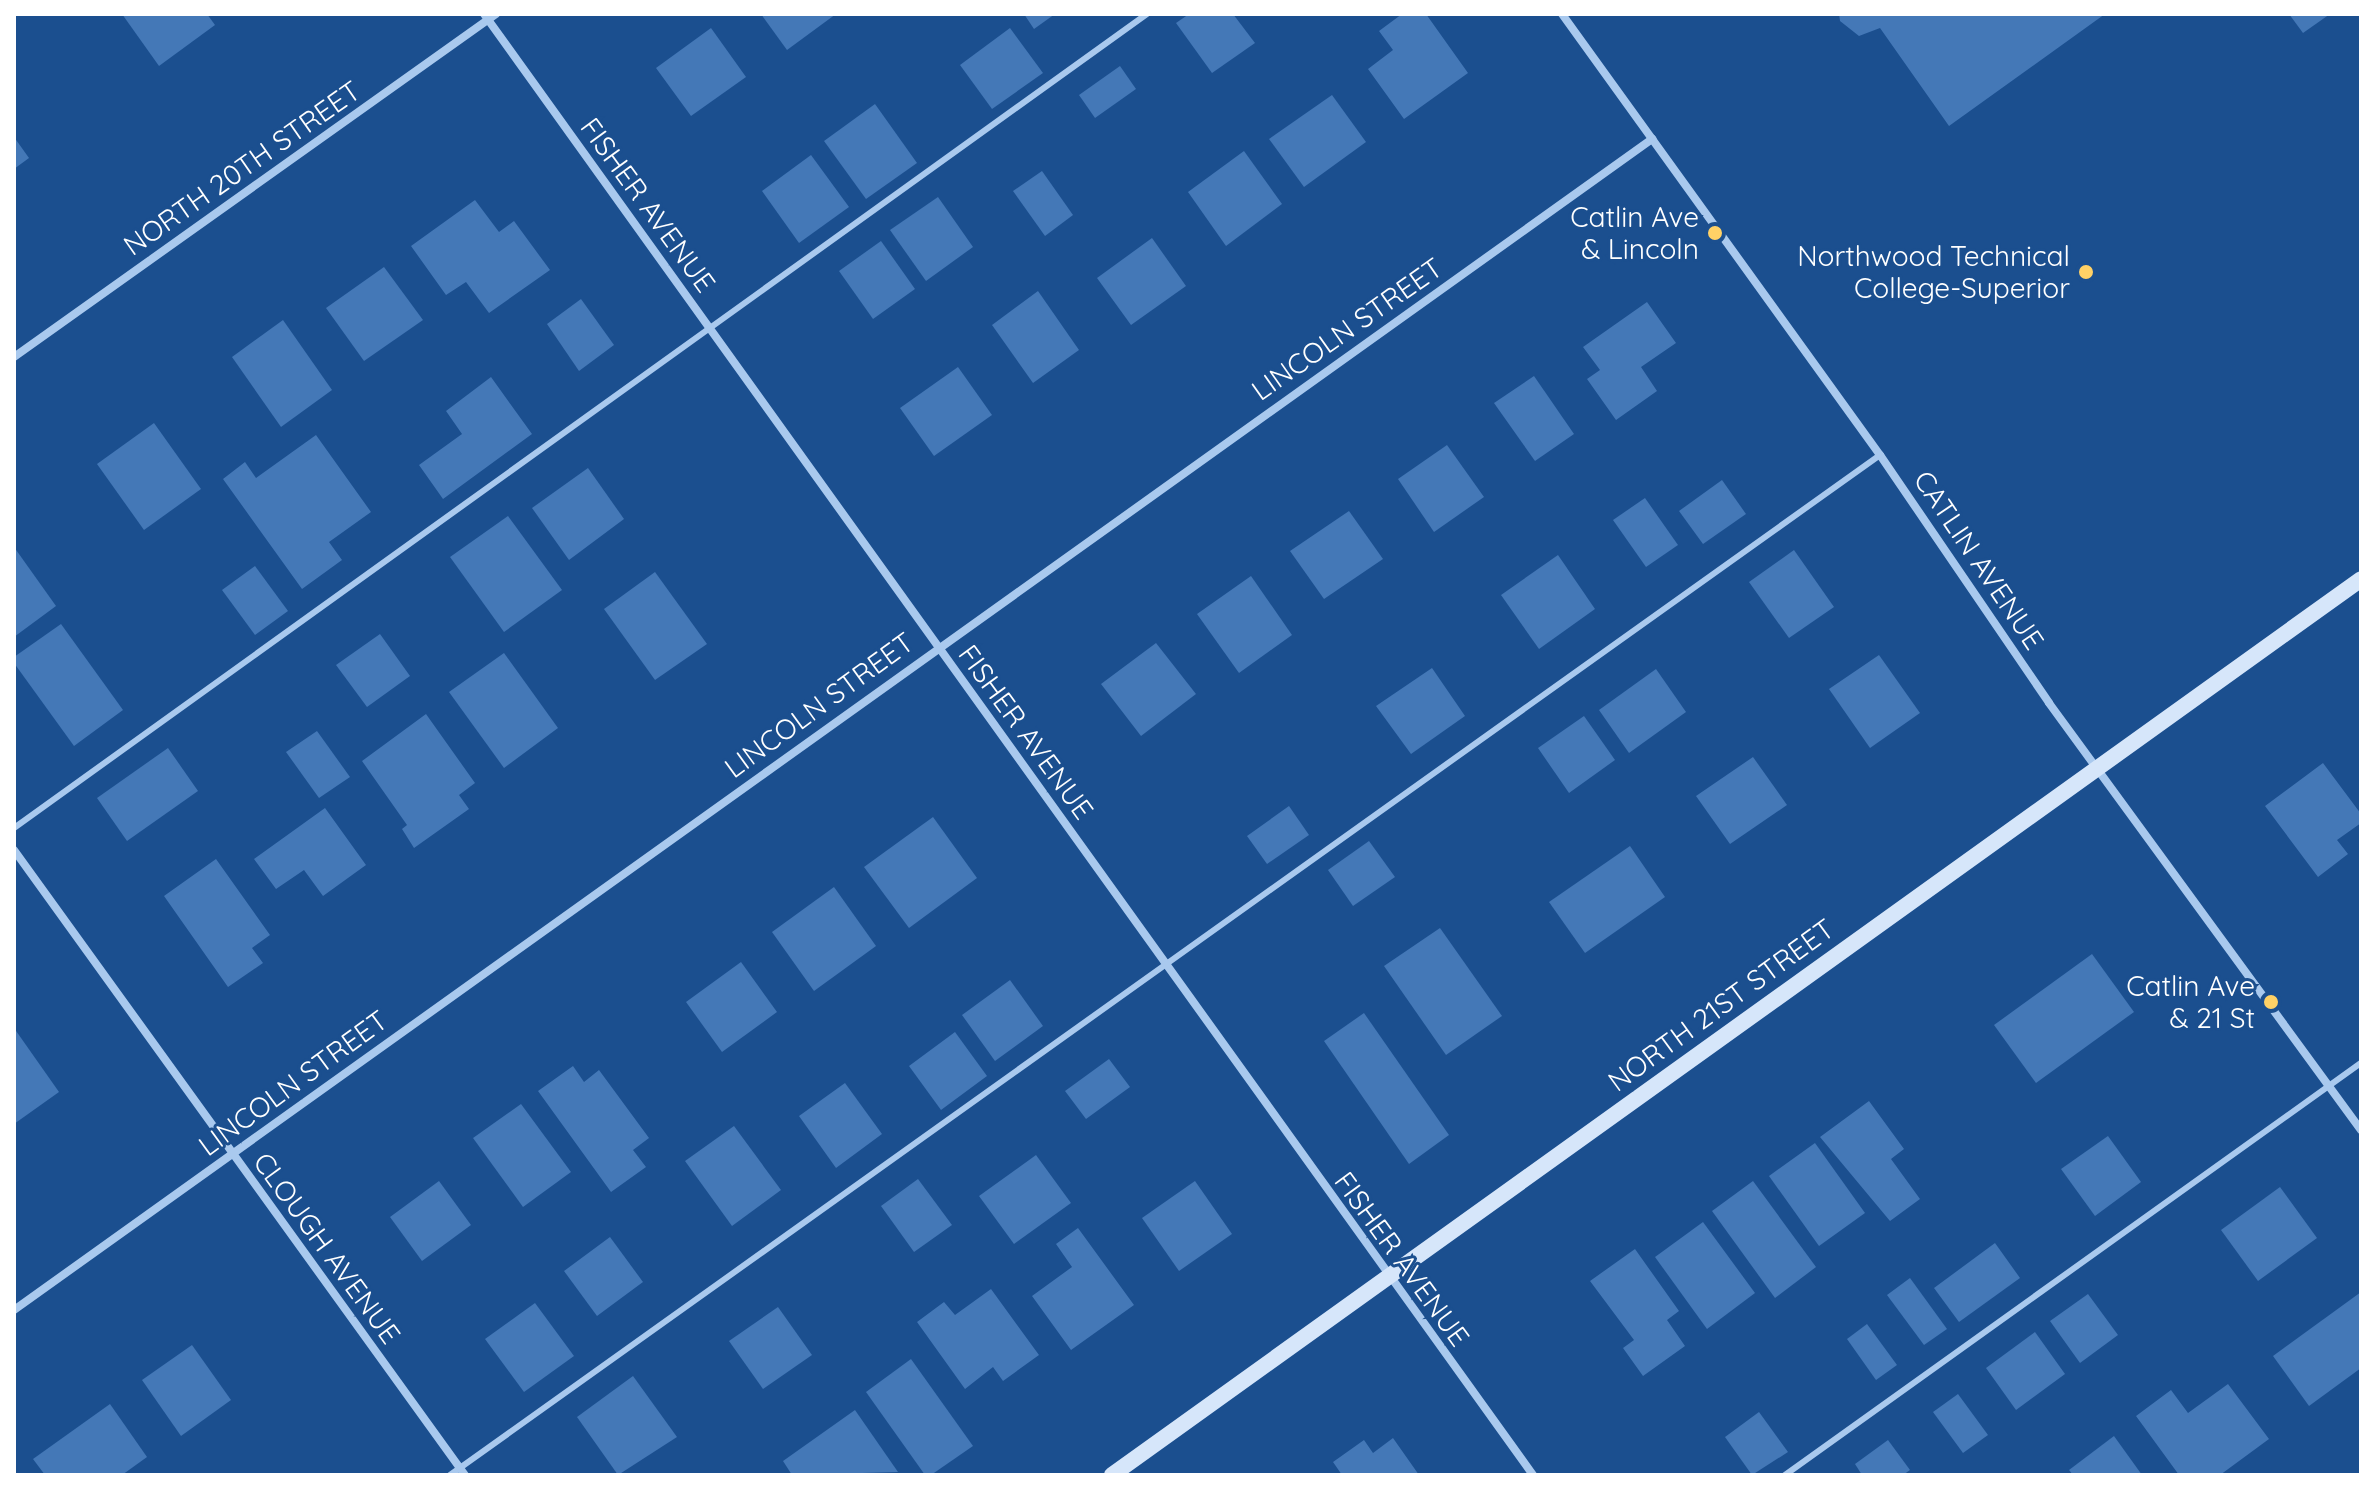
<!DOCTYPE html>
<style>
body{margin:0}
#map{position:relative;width:2375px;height:1489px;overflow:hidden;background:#1b4f8f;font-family:Quicksand,sans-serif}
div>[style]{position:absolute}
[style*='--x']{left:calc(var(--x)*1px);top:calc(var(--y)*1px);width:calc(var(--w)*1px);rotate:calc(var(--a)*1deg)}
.building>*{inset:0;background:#4478b7}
.lane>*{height:6px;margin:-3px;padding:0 3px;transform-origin:3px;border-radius:3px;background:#a9c9ee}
.street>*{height:8px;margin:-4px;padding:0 4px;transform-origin:4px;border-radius:4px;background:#a9c9ee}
.secondary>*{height:16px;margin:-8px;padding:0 8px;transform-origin:8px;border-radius:8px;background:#d6e6fa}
.dots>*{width:22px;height:22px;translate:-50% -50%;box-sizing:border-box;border:4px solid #1b4f8f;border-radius:50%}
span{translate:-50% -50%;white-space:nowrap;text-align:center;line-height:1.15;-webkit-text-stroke:6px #1b4f8f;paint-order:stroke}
.street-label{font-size:28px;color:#fff}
.poi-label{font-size:28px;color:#fff}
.right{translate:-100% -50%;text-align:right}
.frame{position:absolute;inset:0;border:16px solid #fff;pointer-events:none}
</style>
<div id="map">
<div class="building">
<div style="clip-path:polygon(122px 14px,207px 14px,215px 25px,159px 66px)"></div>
<div style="clip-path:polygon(761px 14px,836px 14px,787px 50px)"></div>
<div style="clip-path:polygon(1024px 14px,1055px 14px,1034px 29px)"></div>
<div style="clip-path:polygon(1189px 14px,1233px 14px,1255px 43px,1212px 73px,1176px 23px)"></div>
<div style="clip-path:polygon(1402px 14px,1426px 14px,1468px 73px,1404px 119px,1368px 69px,1393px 50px,1379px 31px)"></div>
<div style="clip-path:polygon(1839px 14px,2105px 14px,1949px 126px,1880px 28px,1859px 36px,1840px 21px)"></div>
<div style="clip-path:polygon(2289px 14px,2330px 14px,2303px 33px)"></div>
<div style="clip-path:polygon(711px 28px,746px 77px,691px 116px,656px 68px)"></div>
<div style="clip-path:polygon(1010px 28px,1043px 73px,992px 109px,960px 65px)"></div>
<div style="clip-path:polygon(1120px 66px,1136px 89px,1095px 118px,1079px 95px)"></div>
<div style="clip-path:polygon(1332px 95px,1366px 142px,1304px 187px,1269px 139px)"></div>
<div style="clip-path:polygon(875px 104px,917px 163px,866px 199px,824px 141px)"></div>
<div style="clip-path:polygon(14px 137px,29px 158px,14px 169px)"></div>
<div style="clip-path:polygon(1244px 151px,1282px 204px,1226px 246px,1188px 192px)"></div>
<div style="clip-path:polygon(811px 155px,849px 207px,799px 243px,762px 191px)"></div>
<div style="clip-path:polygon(1042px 171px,1073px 215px,1045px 236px,1013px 191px)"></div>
<div style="clip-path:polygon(938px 197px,973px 247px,926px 281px,890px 230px)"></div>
<div style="clip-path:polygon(475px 200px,499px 232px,514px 221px,550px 270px,489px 313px,466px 282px,446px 295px,411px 246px)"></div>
<div style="clip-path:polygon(1152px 238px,1186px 286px,1131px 325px,1097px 278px)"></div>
<div style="clip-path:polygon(881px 241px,915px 289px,873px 319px,839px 271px)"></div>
<div style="clip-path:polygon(384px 267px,423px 320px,364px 361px,326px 308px)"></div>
<div style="clip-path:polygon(1038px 291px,1079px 350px,1033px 383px,992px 325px)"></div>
<div style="clip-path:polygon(581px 299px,614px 345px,579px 371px,547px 324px)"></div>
<div style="clip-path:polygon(1647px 302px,1676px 343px,1641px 367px,1657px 391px,1616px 420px,1587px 379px,1600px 370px,1583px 347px)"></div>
<div style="clip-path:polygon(283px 320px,332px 390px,281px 427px,232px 357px)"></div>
<div style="clip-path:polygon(958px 367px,992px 415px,934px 456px,900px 408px)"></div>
<div style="clip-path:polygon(1534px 376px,1574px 434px,1535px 461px,1494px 403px)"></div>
<div style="clip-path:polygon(491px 377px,532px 434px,443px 499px,419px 465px,462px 434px,446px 411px)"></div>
<div style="clip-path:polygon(154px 423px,201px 489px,144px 530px,97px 464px)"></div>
<div style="clip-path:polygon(316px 435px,371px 512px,329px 542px,342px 560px,302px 589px,223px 479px,245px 462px,256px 478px)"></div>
<div style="clip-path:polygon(1447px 445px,1484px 497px,1434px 532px,1398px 479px)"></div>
<div style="clip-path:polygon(588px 468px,624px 519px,569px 560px,532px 508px)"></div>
<div style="clip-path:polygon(1722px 480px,1746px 514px,1703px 544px,1679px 511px)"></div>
<div style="clip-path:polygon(1645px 498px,1678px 545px,1646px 567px,1613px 520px)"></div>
<div style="clip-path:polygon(1349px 511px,1383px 559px,1324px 599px,1290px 551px)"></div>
<div style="clip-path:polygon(508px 516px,562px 590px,504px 632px,450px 557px)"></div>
<div style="clip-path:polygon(14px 547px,56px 606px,14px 637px)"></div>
<div style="clip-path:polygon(1794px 550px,1834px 607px,1789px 638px,1749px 582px)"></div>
<div style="clip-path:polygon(1558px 555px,1595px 609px,1539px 649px,1501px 595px)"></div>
<div style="clip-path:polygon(255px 566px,288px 611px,255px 635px,222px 590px)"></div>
<div style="clip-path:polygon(655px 572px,707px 644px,655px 680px,604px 609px)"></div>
<div style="clip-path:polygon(1251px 576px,1292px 635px,1239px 673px,1197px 614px)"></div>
<div style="clip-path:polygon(61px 624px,123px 710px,74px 746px,14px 663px,14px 657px)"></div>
<div style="clip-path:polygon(380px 634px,410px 676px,367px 707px,336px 665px)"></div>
<div style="clip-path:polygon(1156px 643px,1196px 694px,1141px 736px,1101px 684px)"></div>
<div style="clip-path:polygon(504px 653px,558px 728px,504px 768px,449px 692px)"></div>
<div style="clip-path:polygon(1879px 655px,1920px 713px,1870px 748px,1829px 689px)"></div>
<div style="clip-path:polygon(1432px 668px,1465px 716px,1411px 754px,1376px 706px)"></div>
<div style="clip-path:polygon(1656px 669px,1686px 712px,1629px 753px,1599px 710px)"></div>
<div style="clip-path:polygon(426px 714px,475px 783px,459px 795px,469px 809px,414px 848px,402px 829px,407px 825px,362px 761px)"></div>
<div style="clip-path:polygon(1584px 716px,1615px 760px,1569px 793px,1538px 748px)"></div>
<div style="clip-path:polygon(317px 731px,350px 777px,319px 798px,286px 752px)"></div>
<div style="clip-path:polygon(168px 748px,198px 791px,127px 841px,97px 798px)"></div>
<div style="clip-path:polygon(1753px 757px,1787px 805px,1730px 844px,1696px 796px)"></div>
<div style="clip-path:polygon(2323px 763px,2361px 814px,2361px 823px,2337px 840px,2348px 854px,2318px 877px,2265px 806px)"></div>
<div style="clip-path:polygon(1289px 806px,1309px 835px,1267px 864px,1247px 836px)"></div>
<div style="clip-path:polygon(325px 808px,366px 865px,323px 896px,304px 870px,276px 889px,254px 859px)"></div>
<div style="clip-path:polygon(933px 817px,977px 878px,909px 928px,864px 867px)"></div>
<div style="clip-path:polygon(1369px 841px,1395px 877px,1353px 906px,1328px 870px)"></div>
<div style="clip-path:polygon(1630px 846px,1665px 897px,1585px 953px,1549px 902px)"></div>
<div style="clip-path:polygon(216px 859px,270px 935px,252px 948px,263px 963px,228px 987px,164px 896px)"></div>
<div style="clip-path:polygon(834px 887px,876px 946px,814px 991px,772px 932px)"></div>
<div style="clip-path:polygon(1440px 928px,1502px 1016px,1446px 1055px,1384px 966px)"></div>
<div style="clip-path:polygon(2092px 954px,2134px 1012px,2036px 1083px,1994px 1025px)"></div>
<div style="clip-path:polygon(741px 962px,777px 1012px,722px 1052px,686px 1002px)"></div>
<div style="clip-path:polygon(1010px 980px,1043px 1026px,995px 1061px,962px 1015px)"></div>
<div style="clip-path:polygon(1364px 1013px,1449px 1135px,1409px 1164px,1324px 1041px)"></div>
<div style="clip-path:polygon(14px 1028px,59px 1092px,14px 1124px)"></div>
<div style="clip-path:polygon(955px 1032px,987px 1076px,941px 1110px,909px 1066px)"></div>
<div style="clip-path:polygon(1109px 1059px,1130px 1087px,1086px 1119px,1065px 1091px)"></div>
<div style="clip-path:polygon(573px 1066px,584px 1082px,599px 1070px,649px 1138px,633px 1150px,646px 1167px,611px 1192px,538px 1091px)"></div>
<div style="clip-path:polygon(845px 1083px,882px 1134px,836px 1168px,799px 1116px)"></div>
<div style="clip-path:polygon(1869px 1101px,1904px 1149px,1891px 1159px,1920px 1199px,1890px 1221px,1820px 1137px)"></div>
<div style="clip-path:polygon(521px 1104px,571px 1172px,523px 1207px,473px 1138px)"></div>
<div style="clip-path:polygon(734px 1126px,781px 1190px,732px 1226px,685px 1161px)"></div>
<div style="clip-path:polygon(2108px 1136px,2141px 1182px,2095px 1216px,2061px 1169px)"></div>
<div style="clip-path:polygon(1815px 1143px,1865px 1213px,1819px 1246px,1769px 1176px)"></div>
<div style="clip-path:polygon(1036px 1155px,1071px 1203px,1014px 1244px,979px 1196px)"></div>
<div style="clip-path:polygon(918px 1179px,952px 1225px,914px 1252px,881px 1206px)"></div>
<div style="clip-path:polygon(439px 1181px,471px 1225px,422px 1261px,390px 1217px)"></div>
<div style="clip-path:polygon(1195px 1181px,1232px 1234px,1179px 1271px,1142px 1218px)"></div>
<div style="clip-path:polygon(1753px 1181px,1816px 1267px,1775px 1298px,1712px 1211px)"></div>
<div style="clip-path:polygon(2280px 1187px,2317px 1238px,2258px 1281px,2221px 1230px)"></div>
<div style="clip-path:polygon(1703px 1222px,1755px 1293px,1707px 1329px,1655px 1257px)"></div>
<div style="clip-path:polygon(1078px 1228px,1134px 1305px,1071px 1350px,1032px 1296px,1072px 1267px,1056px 1244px)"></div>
<div style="clip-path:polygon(610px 1237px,643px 1282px,597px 1316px,564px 1271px)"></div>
<div style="clip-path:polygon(1995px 1243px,2020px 1278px,1959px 1322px,1934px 1288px)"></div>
<div style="clip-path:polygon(1635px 1249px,1679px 1311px,1667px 1320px,1685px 1346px,1643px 1376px,1623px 1348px,1634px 1340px,1590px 1281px)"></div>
<div style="clip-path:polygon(1910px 1278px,1947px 1329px,1924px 1345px,1887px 1295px)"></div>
<div style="clip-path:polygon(991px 1289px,1039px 1355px,1003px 1381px,993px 1367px,965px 1389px,917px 1322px,944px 1302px,955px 1315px)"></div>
<div style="clip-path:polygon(2361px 1292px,2361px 1368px,2309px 1406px,2273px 1356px)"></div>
<div style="clip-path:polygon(2088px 1294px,2118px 1335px,2080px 1363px,2050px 1321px)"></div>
<div style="clip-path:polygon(535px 1303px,574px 1356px,524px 1392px,485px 1339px)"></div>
<div style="clip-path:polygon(778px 1307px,812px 1355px,763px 1389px,729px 1341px)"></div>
<div style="clip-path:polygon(1867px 1324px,1897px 1365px,1876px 1380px,1847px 1339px)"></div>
<div style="clip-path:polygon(2035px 1332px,2065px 1374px,2016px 1410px,1986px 1368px)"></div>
<div style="clip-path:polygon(192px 1345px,231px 1400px,181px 1436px,142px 1380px)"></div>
<div style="clip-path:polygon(911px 1359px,973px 1446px,931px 1475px,925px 1475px,866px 1392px)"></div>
<div style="clip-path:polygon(633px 1376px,677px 1437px,618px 1475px,577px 1417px)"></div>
<div style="clip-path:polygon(2228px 1384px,2269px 1439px,2220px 1475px,2179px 1475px,2136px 1416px,2171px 1390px,2188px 1413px)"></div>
<div style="clip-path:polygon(1958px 1394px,1988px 1435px,1963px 1453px,1933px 1412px)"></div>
<div style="clip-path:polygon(110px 1404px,147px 1457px,122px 1475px,45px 1475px,33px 1459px)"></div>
<div style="clip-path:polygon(855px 1410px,898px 1472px,792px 1475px,783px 1461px)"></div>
<div style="clip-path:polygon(1759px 1412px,1788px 1452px,1752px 1475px,1725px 1437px)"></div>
<div style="clip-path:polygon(2114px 1436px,2142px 1475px,2073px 1475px,2069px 1470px)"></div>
<div style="clip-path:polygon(1393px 1438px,1419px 1475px,1342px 1475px,1333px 1462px,1364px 1440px,1373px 1453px)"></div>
<div style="clip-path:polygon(1888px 1440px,1910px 1470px,1903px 1475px,1862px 1475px,1855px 1464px)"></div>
</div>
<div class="lane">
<div style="--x:14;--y:828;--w:1395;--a:-35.7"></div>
<div style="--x:450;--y:1475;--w:1757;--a:-35.5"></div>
<div style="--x:1785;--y:1475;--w:708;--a:-35.58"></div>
</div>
<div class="street">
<div style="--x:484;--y:14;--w:1799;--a:54.32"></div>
<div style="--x:1562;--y:14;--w:544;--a:54.21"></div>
<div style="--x:1880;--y:455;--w:300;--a:55.7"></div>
<div style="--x:2049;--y:703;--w:529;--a:53.85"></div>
<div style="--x:14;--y:357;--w:592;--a:-35.44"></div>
<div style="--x:14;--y:850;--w:771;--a:54.19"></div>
<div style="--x:14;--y:1310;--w:2014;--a:-35.56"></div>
</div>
<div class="secondary">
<div style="--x:1112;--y:1475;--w:1537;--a:-35.65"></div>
</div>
<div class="dots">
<div style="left:1715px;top:233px;background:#ffd166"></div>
<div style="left:2086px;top:272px;background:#ffd166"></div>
<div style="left:2271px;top:1002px;background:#ffd166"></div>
</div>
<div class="street-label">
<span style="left:242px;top:168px;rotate:-35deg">NORTH 20TH STREET</span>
<span style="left:648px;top:205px;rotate:54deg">FISHER AVENUE</span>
<span style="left:1347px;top:329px;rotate:-35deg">LINCOLN STREET</span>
<span style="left:1979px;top:560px;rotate:56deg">CATLIN AVENUE</span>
<span style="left:819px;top:705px;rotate:-36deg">LINCOLN STREET</span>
<span style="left:1026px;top:732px;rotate:54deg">FISHER AVENUE</span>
<span style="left:1721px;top:1005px;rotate:-36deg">NORTH 21ST STREET</span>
<span style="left:293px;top:1083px;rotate:-36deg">LINCOLN STREET</span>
<span style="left:327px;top:1248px;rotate:54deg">CLOUGH AVENUE</span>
<span style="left:1402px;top:1259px;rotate:54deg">FISHER AVENUE</span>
</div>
<div class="poi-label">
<span class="right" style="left:1699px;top:233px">Catlin Ave<br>&amp; Lincoln</span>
<span class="right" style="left:2070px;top:272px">Northwood Technical<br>College-Superior</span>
<span class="right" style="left:2255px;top:1002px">Catlin Ave<br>&amp; 21 St</span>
</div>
<div class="frame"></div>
</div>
